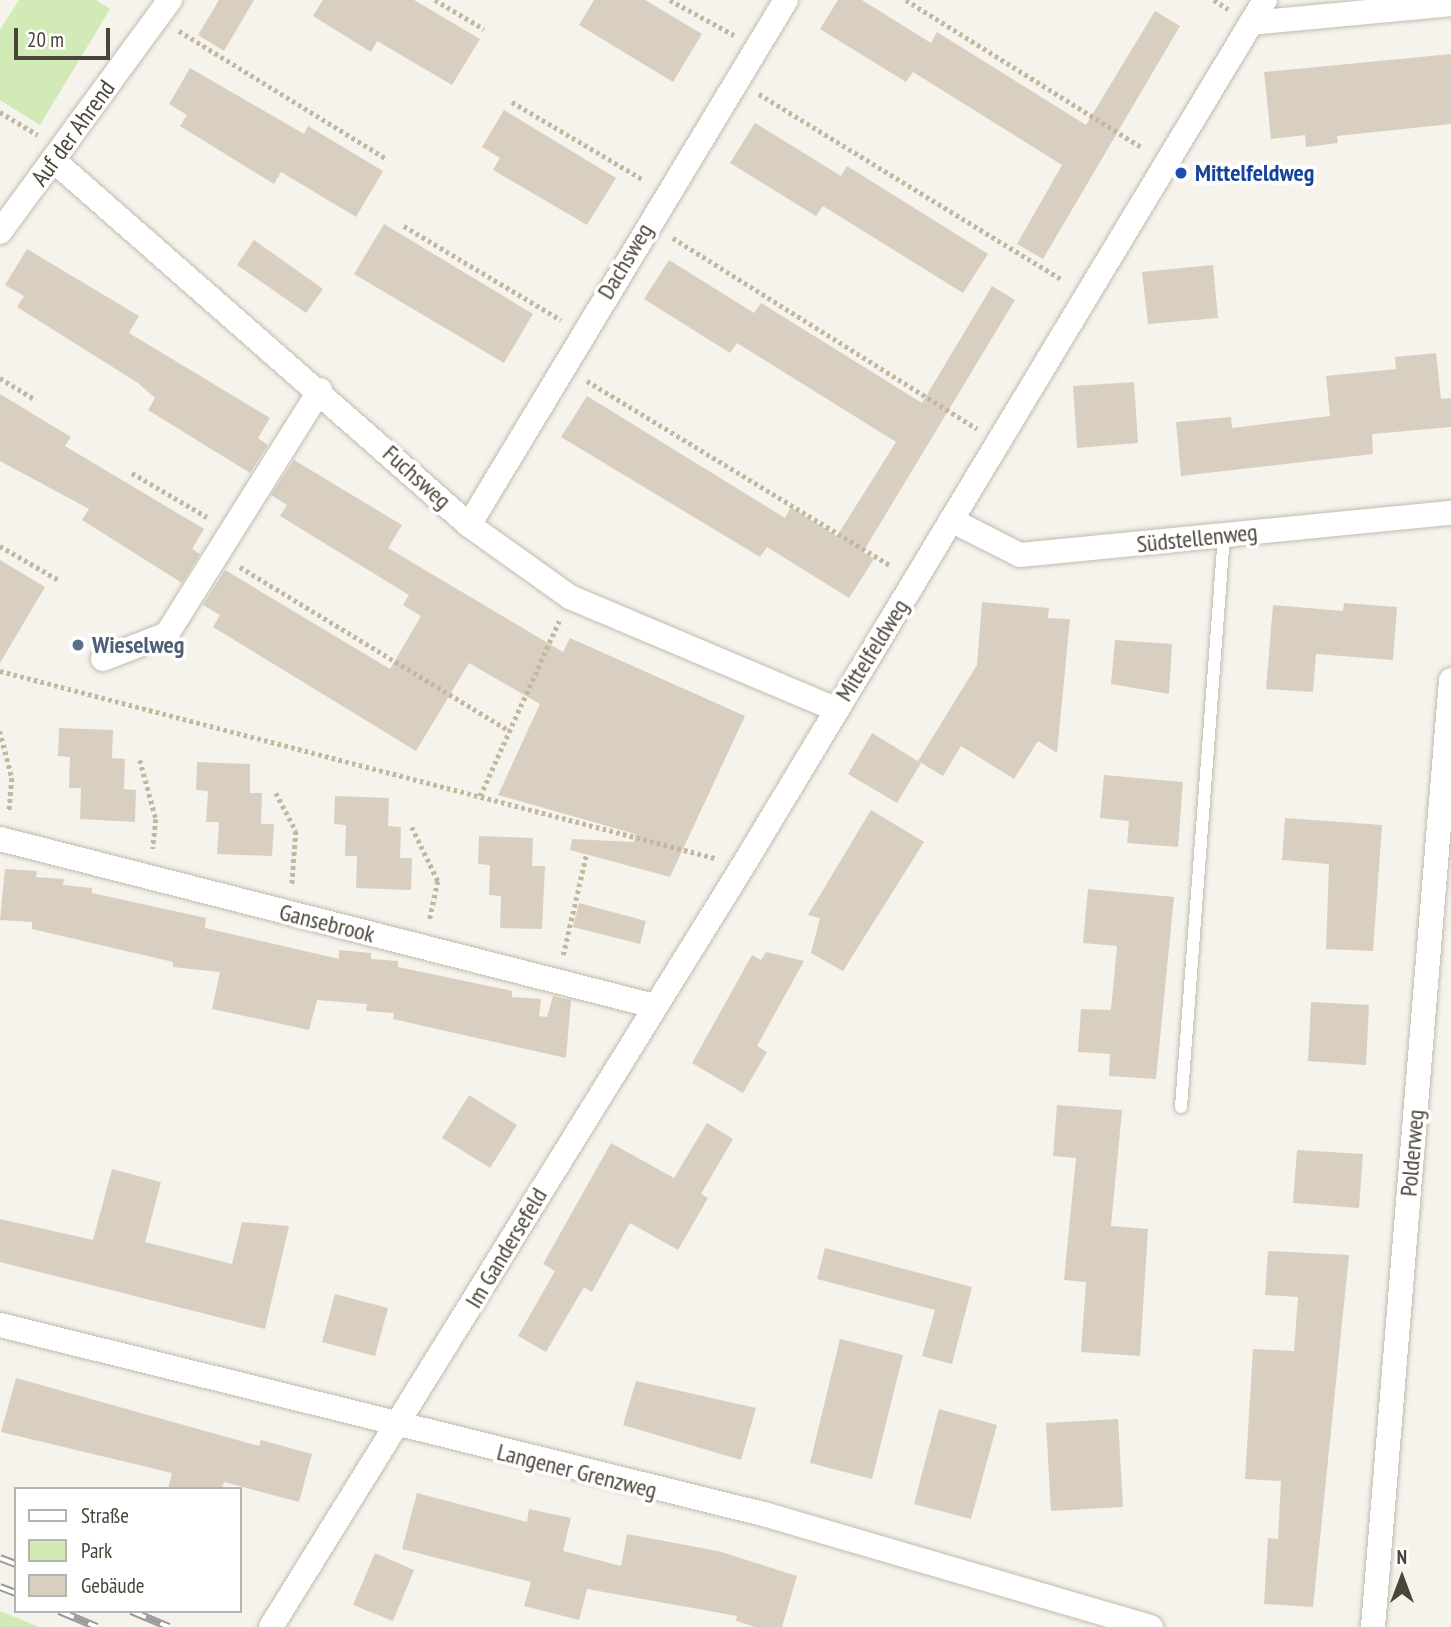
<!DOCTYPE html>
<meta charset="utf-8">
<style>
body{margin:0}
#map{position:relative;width:1451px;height:1627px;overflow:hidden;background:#f6f3ec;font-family:"PT Sans Narrow",sans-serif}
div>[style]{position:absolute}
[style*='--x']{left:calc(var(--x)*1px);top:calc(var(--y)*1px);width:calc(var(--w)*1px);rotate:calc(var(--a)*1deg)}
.green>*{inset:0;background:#d2eab5}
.building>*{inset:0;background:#d8cfc1}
.path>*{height:4.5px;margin-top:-2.25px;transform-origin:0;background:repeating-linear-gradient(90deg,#c4b79f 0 3.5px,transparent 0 7px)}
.roads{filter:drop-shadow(0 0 2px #c2bbae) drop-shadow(0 0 2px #c2bbae)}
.lane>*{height:12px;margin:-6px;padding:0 6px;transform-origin:6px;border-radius:6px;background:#fff}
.street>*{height:24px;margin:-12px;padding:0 12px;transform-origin:12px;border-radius:12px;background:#fff}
.rail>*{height:8px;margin-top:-4px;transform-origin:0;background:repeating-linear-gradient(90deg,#fff 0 16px,#9a9a9a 0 32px);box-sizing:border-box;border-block:2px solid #9a9a9a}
.dots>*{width:19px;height:19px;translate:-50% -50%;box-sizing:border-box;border:4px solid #fff;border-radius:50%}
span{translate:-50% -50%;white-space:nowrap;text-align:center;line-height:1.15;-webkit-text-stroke:7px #fff;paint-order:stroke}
.street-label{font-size:24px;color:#4b4439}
.transit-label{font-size:24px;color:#164399;font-weight:700}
.left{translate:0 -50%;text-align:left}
.service-label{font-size:24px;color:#4e5e75;font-weight:700}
.legend{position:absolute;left:14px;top:1487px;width:228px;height:126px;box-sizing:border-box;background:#fff;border:2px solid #b7b4b0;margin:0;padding:9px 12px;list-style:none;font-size:21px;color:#4b4439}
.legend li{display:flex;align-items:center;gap:14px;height:35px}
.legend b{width:35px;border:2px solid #b7b4b0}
.north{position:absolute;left:1367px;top:1543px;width:70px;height:70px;-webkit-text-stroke:5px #fff;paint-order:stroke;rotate:0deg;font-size:19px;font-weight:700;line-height:28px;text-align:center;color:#4b4439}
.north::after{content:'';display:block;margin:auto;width:24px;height:32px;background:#4b4439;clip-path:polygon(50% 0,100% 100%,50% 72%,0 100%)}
.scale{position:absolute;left:14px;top:28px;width:96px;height:32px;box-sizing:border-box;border:4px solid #4b4439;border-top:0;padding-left:9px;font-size:21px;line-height:24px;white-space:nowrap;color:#4b4439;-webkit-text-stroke:5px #fff;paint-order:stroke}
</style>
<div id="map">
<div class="green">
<div style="clip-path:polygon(19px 0,96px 0,110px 9px,40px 125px,0 100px,0 30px)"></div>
<div style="clip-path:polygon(0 1611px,39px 1627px,0 1627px)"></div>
</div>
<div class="building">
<div style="clip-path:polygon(219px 0,254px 0,224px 51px,198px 35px)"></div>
<div style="clip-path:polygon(323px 0,414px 0,480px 39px,452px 85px,377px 41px,371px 52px,313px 16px)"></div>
<div style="clip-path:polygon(594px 0,645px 0,702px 34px,673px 82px,579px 25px)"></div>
<div style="clip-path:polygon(838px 0,862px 0,931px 43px,937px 32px,1086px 125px,1155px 11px,1180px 26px,1043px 259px,1017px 244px,1062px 165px,913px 72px,906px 82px,820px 29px)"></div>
<div style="clip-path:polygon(1451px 54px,1451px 124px,1337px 136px,1338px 143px,1306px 147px,1305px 135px,1271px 139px,1264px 72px)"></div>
<div style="clip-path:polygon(190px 68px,304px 134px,308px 126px,383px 171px,356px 217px,281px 172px,274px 184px,180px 126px,187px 115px,169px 104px)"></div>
<div style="clip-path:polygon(504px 110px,616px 178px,587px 225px,493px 170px,500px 158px,482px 147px)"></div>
<div style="clip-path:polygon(755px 123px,841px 176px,847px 166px,988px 254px,963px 293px,823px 206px,816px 216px,730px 163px)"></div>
<div style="clip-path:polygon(384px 224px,533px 314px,504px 363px,354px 274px)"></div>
<div style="clip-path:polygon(254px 240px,323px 289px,306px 313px,237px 265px)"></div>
<div style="clip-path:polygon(27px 249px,139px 316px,129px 333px,270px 418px,258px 438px,268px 445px,250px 473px,148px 410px,155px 398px,138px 383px,17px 307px,24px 296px,5px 285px)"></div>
<div style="clip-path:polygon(669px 260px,754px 313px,761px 303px,922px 403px,992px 286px,1015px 300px,863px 552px,874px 559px,849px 598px,767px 547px,760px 557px,561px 437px,587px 396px,785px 518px,791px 507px,837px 536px,896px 442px,737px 343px,730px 353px,644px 299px)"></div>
<div style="clip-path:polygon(1213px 265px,1218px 318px,1148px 324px,1142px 272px)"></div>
<div style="clip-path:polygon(1436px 353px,1441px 399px,1451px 398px,1451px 427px,1372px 434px,1373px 454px,1181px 476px,1176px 422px,1231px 417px,1232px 428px,1330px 416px,1326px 376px,1396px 369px,1395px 357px)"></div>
<div style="clip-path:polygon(1134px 382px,1138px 443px,1077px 448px,1073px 386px)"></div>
<div style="clip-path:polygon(0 394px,71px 437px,65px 446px,204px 529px,192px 549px,200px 554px,182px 583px,82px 520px,89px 509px,0 461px)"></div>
<div style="clip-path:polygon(294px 460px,402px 525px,388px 548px,563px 652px,570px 638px,745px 716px,670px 877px,570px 850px,572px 839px,634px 842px,635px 834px,498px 795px,540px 704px,469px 663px,416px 751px,213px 627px,220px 615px,203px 605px,225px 570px,390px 669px,421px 616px,403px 605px,409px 595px,280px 516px,287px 505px,271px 495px)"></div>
<div style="clip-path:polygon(0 560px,45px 587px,0 663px)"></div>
<div style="clip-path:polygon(982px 602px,1049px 608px,1048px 618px,1070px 619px,1057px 753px,1038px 741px,1014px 779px,961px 746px,943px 776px,918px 761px,977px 665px)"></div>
<div style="clip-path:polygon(1344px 603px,1397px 607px,1393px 660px,1316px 654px,1313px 692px,1266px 689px,1273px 605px,1343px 611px)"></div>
<div style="clip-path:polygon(1115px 640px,1172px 644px,1169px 694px,1111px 684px)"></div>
<div style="clip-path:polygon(59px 728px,113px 730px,112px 758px,125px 759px,124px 789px,136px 790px,135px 822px,80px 819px,81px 788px,69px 788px,70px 757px,58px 756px)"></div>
<div style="clip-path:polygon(872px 733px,921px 763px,897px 803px,848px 774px)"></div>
<div style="clip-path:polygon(197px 762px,250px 764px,250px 793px,262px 793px,261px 824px,274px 824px,272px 856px,217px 854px,219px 822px,206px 822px,208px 791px,196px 790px)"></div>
<div style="clip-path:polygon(1104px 775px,1183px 782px,1178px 847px,1127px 843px,1129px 821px,1100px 818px)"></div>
<div style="clip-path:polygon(335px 796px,389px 798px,388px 826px,401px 827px,400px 858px,412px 858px,411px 890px,356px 888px,357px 856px,345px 856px,346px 825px,334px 824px)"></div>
<div style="clip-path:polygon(871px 810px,924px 842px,843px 971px,811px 953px,820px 918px,808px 915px)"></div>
<div style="clip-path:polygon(1285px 818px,1382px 825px,1373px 951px,1326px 949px,1329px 864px,1282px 860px)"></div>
<div style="clip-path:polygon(479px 836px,533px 838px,532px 866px,545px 866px,542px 929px,500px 928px,501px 896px,489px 895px,490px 865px,478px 864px)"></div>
<div style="clip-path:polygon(5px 869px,37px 871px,36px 877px,64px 879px,63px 885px,92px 888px,92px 893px,206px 918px,205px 928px,339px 959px,339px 950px,371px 953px,371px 959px,398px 961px,398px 967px,512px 991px,512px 997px,541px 999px,539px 1016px,547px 1017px,553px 996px,571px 1000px,566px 1058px,393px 1019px,394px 1013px,366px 1011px,367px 1004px,317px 1000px,309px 1030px,212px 1009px,220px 972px,173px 967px,173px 962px,32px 929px,32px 922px,0 920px)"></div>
<div style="clip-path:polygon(1088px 889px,1174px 897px,1156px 1079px,1109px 1076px,1110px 1054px,1078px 1052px,1081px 1009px,1111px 1010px,1117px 946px,1083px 943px)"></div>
<div style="clip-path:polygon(579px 903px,646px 921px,640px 944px,573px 927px)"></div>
<div style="clip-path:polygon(766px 952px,804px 961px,757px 1046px,767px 1052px,743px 1093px,692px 1063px,752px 955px,761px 960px)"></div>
<div style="clip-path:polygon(1311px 1002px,1369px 1005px,1366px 1065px,1308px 1061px)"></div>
<div style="clip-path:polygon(469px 1095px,517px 1125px,490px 1168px,442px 1138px)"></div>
<div style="clip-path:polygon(1057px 1105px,1122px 1110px,1111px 1226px,1148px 1229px,1140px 1356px,1081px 1352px,1086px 1282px,1064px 1280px,1076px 1158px,1053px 1156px)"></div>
<div style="clip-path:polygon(707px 1123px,733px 1139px,701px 1194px,708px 1198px,678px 1250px,630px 1223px,592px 1292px,584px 1287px,546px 1352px,518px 1336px,555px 1271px,543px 1264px,611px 1143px,674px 1178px)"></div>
<div style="clip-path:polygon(1297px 1150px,1363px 1154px,1359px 1208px,1293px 1203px)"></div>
<div style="clip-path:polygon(112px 1169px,161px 1182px,145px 1242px,232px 1264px,242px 1222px,289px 1226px,265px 1329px,0 1262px,0 1219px,93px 1240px)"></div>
<div style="clip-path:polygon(825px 1248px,972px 1287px,952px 1364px,922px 1356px,935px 1310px,817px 1279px)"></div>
<div style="clip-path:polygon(1268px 1251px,1349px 1255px,1313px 1607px,1264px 1604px,1268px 1538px,1278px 1539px,1281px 1481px,1245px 1479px,1253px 1349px,1294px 1351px,1298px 1297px,1265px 1295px)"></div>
<div style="clip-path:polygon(335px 1294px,388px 1308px,375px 1356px,322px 1342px)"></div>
<div style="clip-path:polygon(840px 1339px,903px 1355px,872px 1479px,810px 1463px)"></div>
<div style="clip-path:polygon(16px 1378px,259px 1446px,261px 1440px,312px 1454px,299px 1502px,224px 1482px,222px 1489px,168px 1489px,172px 1473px,1px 1432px)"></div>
<div style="clip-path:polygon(636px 1381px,756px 1408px,741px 1460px,623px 1425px)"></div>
<div style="clip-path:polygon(939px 1409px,997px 1425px,971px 1519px,914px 1504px)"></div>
<div style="clip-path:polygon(1118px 1419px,1123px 1507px,1051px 1511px,1046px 1423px)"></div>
<div style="clip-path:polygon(417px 1493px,527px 1522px,529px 1509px,571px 1518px,563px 1551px,621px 1566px,627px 1534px,718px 1551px,797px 1576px,782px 1627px,755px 1627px,736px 1621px,737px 1616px,587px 1589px,579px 1620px,524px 1606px,531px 1582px,402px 1549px)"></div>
<div style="clip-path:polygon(375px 1553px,414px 1570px,393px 1621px,353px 1605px)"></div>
</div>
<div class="path">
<div style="--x:435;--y:0;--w:57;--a:30.6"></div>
<div style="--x:670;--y:0;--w:73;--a:28.7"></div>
<div style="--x:906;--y:0;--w:279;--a:32"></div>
<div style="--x:1214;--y:0;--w:17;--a:33"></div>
<div style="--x:179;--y:31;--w:244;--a:31.6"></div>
<div style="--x:759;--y:94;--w:356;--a:31.5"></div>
<div style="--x:512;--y:102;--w:153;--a:30.6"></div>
<div style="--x:0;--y:112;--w:44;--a:31.2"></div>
<div style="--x:404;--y:226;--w:183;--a:30.9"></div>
<div style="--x:673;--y:238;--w:359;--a:32.1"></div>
<div style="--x:0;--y:378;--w:42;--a:31.4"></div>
<div style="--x:587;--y:381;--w:356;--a:31.3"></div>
<div style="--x:132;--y:473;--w:87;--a:30.4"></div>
<div style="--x:0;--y:546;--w:68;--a:30"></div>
<div style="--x:240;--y:567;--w:316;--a:31.3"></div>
<div style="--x:0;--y:671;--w:739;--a:14.66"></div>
<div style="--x:0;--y:731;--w:49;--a:75.7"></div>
<div style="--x:12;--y:778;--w:34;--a:95"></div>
<div style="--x:140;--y:760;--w:61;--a:74.8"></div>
<div style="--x:156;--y:819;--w:30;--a:96"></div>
<div style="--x:276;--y:793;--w:43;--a:62.2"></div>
<div style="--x:296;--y:831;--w:53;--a:94.3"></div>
<div style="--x:480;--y:796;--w:192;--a:-65.7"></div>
<div style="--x:412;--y:827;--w:60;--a:64.3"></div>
<div style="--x:438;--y:881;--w:39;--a:102"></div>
<div style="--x:563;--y:955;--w:103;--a:-77"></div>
</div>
<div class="roads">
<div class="lane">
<div style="--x:1181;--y:1107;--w:574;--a:-85.7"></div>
</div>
<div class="street">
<div style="--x:1251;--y:23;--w:201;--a:-5.4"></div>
<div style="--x:53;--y:160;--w:553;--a:41.26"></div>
<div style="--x:469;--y:525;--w:124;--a:35.5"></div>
<div style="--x:570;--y:597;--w:288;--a:22.9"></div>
<div style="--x:0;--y:232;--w:288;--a:-53.8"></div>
<div style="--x:951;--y:520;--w:77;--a:26.9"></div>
<div style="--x:1020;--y:555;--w:433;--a:-5.6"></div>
<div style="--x:469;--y:525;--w:613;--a:-58.88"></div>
<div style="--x:103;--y:659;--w:69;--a:-21.3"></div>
<div style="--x:167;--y:634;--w:288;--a:-57.9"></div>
<div style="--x:0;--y:839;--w:675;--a:14.32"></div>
<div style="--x:0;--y:1325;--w:790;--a:13.91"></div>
<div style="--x:767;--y:1515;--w:400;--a:16.3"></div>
<div style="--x:271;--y:1627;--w:892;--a:-58.2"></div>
<div style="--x:741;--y:869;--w:1015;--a:-58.91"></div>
<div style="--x:1373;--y:1627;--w:950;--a:-85.29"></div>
</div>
</div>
<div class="rail">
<div style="--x:0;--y:1558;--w:17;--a:21"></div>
<div style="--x:0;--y:1587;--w:17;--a:21"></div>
<div style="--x:59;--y:1611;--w:41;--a:22.8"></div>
<div style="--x:131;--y:1611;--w:41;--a:22.8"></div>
</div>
<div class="dots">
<div style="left:1181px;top:173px;background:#1a4fb4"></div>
<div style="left:78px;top:645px;background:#5c6f8a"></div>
</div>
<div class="street-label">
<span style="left:73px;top:133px;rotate:-54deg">Auf der Ahrend</span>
<span style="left:625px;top:261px;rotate:-59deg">Dachsweg</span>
<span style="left:417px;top:477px;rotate:42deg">Fuchsweg</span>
<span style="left:1197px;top:538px;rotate:-6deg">Südstellenweg</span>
<span style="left:872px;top:650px;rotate:-58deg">Mittelfeldweg</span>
<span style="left:327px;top:923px;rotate:14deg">Gansebrook</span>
<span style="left:1412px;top:1153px;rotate:-85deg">Polderweg</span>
<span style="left:506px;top:1248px;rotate:-59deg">Im Gandersefeld</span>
<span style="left:577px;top:1471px;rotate:14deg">Langener Grenzweg</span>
</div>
<div class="transit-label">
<span class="left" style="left:1195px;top:173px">Mittelfeldweg</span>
</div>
<div class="service-label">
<span class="left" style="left:92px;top:645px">Wieselweg</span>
</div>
<ul class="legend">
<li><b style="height:9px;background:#fff"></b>Straße</li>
<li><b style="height:19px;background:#d2eab5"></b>Park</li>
<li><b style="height:19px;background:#d8cfc1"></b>Gebäude</li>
</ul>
<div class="north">N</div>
<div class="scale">20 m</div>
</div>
